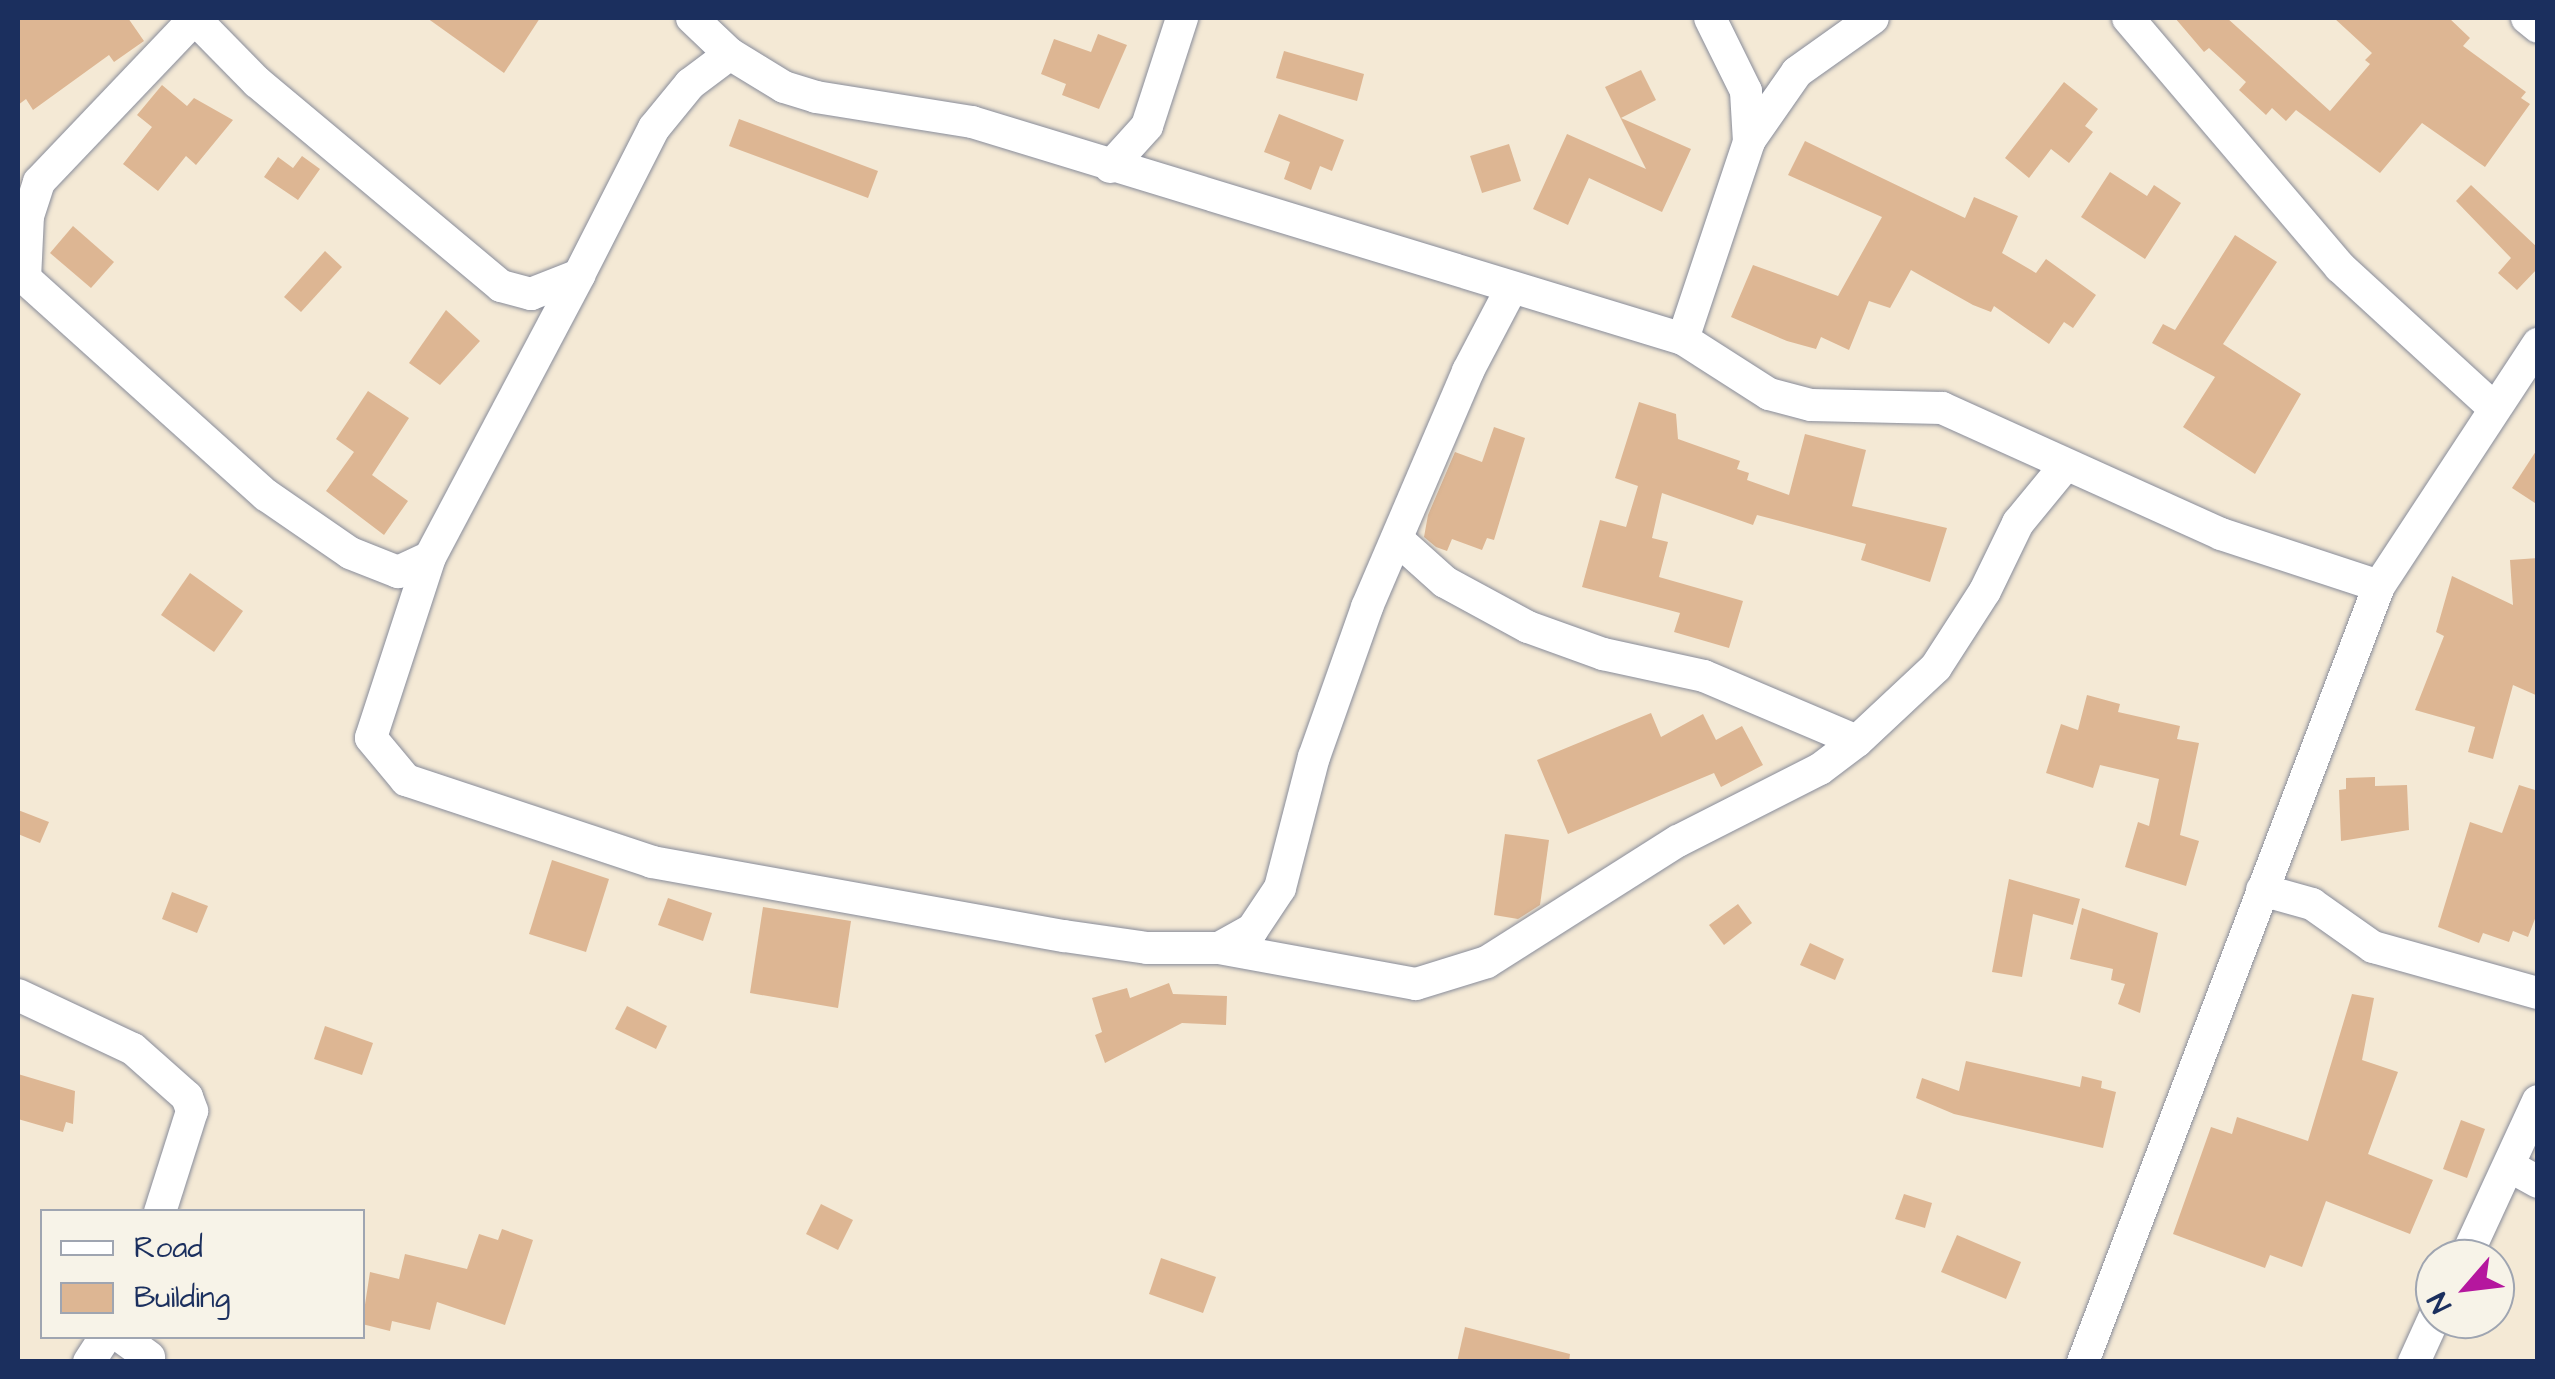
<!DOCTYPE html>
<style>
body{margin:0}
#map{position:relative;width:2555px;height:1379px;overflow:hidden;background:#f4e9d5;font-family:"Architects Daughter",sans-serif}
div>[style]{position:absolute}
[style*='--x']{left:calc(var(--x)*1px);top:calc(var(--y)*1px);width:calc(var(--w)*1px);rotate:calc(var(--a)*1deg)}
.building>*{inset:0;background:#ddb693}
.roads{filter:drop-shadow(0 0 2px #888c9a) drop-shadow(0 0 2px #888c9a)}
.minor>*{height:32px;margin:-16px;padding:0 16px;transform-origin:16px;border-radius:16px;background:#fff}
span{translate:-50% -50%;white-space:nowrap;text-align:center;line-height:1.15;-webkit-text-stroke:8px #f7f3e8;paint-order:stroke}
.frame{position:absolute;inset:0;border:20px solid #1b2f5e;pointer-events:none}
.legend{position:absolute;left:40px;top:1209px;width:325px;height:130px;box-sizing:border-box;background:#f7f3e8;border:2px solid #9fa5b1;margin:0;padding:12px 18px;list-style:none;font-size:30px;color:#1b2f5e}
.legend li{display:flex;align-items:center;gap:20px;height:50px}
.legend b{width:50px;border:2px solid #9fa5b1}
.north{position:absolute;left:2415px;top:1239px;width:100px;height:100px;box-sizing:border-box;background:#f7f3e8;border:2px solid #9fa5b1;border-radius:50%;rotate:242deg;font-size:28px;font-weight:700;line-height:40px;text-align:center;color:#1b2f5e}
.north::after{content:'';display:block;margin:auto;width:35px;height:45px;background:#b5179e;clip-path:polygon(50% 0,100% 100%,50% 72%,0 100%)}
</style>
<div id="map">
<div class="building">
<div style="clip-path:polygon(18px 18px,128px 18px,144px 41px,114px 62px,109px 55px,33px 110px,26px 99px,18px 105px)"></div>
<div style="clip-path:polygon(427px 18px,540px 18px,504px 73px)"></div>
<div style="clip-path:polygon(2175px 18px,2227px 18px,2330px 111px,2370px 64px,2365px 60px,2372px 53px,2334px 18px,2449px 18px,2470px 38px,2463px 46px,2526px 92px,2521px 98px,2530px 104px,2485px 167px,2422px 123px,2380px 173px,2296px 110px,2286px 121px,2272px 108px,2266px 115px,2239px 90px,2246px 82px,2209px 48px,2204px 52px)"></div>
<div style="clip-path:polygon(1098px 34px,1127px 45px,1099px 109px,1062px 95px,1066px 84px,1041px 74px,1054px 39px,1091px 52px)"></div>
<div style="clip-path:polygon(1284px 51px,1364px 74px,1357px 101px,1276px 78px)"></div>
<div style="clip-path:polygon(1641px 70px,1656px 100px,1621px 118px,1691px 149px,1662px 212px,1589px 178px,1568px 225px,1533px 209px,1567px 134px,1646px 169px,1605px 87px)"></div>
<div style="clip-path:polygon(2064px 82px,2098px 109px,2085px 126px,2093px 132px,2069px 163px,2051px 149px,2029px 178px,2005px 158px)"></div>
<div style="clip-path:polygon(162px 85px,187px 106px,194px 98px,233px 120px,196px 165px,186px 156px,158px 191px,123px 164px,152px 127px,137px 115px)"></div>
<div style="clip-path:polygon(1279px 114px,1344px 140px,1332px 171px,1320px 166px,1311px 190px,1284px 179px,1290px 162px,1264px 152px)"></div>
<div style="clip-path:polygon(739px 119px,878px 171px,868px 198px,729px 146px)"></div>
<div style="clip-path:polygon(1805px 141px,1965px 218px,1974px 197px,2018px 216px,2002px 253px,2036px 273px,2046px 259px,2096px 295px,2073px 328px,2064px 322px,2049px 344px,1994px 306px,1991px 312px,1973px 305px,1911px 270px,1890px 308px,1869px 301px,1849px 350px,1821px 337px,1816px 349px,1787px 341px,1731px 317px,1753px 265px,1838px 296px,1882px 217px,1788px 175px)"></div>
<div style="clip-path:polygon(1509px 144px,1521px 181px,1482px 193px,1470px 156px)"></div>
<div style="clip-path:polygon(302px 156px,320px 169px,298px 200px,264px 177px,278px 157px,293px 168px)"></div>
<div style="clip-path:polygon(2110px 172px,2147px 196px,2154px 185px,2181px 203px,2145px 259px,2081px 217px)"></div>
<div style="clip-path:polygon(2471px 185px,2538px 248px,2538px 268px,2517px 290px,2498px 273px,2511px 258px,2456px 201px)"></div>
<div style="clip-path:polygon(73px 226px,114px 262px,91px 288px,50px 253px)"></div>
<div style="clip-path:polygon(2235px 235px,2277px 262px,2223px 344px,2301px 394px,2255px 474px,2183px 427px,2215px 377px,2152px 343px,2163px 324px,2175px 330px)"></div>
<div style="clip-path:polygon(325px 251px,342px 267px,301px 312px,284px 297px)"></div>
<div style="clip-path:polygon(446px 310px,480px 341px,440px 385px,409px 363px)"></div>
<div style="clip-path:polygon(368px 391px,409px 418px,372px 475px,408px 501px,384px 535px,326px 491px,354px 452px,336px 439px)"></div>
<div style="clip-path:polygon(1639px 402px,1676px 414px,1678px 439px,1740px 461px,1737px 469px,1749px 473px,1747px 480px,1789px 495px,1805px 434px,1866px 450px,1852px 506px,1947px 528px,1930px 582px,1861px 560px,1866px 544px,1757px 515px,1753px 525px,1662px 493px,1652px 538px,1668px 542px,1659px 577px,1743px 601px,1729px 648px,1674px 632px,1680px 613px,1582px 587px,1600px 520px,1626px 527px,1638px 486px,1615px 478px)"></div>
<div style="clip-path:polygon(1494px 427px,1525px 438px,1494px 540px,1487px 538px,1482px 550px,1452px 539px,1447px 551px,1436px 547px,1424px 537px,1428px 515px,1455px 452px,1482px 462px)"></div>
<div style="clip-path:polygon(2538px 448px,2538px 505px,2512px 488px)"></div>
<div style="clip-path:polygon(2538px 558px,2538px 696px,2513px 685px,2493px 759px,2468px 752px,2475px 727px,2415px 710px,2444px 636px,2436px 632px,2452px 576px,2513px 605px,2510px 560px)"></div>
<div style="clip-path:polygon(190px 573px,243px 611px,214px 652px,161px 615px)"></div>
<div style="clip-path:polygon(2087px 695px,2120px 704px,2118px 712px,2180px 726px,2177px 739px,2199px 743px,2180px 835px,2199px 841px,2186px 886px,2125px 867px,2138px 822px,2149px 826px,2159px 779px,2100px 765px,2093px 788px,2046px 773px,2061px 724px,2078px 730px)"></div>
<div style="clip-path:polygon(1651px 713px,1661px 737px,1703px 714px,1716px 740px,1742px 726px,1763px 765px,1721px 787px,1714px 773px,1568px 834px,1537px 760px)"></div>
<div style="clip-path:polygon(2375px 777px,2375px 786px,2407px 785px,2409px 830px,2341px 841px,2339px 790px,2346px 789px,2346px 778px)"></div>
<div style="clip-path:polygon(2519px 785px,2538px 791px,2538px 911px,2528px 937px,2513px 931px,2509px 942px,2483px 933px,2479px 943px,2438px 927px,2470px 822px,2502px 833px)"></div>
<div style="clip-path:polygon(18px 810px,49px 822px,40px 843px,18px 834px)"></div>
<div style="clip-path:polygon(1505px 834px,1549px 840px,1540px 905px,1518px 919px,1494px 915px)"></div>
<div style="clip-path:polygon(552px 860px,609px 879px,586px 952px,529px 934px)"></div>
<div style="clip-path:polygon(2009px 879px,2080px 899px,2073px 925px,2033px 914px,2022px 977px,1992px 972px)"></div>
<div style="clip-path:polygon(172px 892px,208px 906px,197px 933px,162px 919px)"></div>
<div style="clip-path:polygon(668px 898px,712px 913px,703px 941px,658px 925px)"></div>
<div style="clip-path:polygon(1738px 904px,1752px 923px,1724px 945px,1709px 925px)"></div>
<div style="clip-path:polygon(763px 907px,851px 921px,838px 1008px,750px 993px)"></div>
<div style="clip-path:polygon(2082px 908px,2158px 933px,2140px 1013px,2118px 1004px,2125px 984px,2111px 980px,2113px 969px,2070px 959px)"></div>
<div style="clip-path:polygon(1810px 943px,1844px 959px,1835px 980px,1800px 965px)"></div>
<div style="clip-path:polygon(1169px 983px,1173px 994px,1227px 996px,1226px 1025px,1182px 1023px,1105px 1063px,1095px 1035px,1102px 1032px,1092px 998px,1127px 988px,1130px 998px)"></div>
<div style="clip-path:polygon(2352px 994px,2374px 998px,2362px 1060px,2398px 1072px,2368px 1154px,2433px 1180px,2410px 1234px,2326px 1201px,2302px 1267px,2270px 1255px,2265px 1268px,2173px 1234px,2211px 1127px,2232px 1134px,2237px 1117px,2308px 1141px)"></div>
<div style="clip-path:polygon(627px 1006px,667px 1026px,656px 1049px,615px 1029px)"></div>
<div style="clip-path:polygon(325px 1026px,373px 1043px,362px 1075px,314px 1059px)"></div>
<div style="clip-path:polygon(1966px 1061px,2080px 1087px,2082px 1076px,2102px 1081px,2101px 1088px,2116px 1092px,2103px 1148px,1954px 1114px,1916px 1098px,1922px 1078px,1959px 1091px)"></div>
<div style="clip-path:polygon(18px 1074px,75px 1091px,73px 1124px,66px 1122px,63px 1132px,18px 1119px)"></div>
<div style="clip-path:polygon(2461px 1120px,2485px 1129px,2467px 1178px,2443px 1169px)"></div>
<div style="clip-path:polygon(1904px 1194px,1932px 1203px,1925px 1228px,1895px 1219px)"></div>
<div style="clip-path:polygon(821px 1204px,853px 1220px,838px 1250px,806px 1234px)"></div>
<div style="clip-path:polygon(502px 1229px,533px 1240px,505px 1325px,437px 1302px,430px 1330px,392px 1321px,390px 1331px,362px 1324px,370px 1272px,399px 1279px,405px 1254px,467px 1269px,479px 1234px,498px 1240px)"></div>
<div style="clip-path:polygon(1957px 1235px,2021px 1262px,2006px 1299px,1941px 1272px)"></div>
<div style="clip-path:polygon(1161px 1258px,1216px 1277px,1203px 1313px,1149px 1294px)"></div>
<div style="clip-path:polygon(1465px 1327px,1570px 1354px,1569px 1362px,1457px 1362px)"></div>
</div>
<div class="roads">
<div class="minor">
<div style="--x:194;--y:18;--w:90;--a:45.5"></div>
<div style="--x:257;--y:82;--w:318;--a:39.9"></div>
<div style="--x:501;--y:286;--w:31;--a:15"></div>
<div style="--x:531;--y:294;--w:52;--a:-21.6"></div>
<div style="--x:579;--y:275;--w:165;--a:-63"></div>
<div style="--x:654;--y:128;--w:57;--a:-50.7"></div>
<div style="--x:690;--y:84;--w:50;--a:-36.9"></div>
<div style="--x:730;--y:54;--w:63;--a:31.4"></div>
<div style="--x:784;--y:87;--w:34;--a:17"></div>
<div style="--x:816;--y:97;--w:158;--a:9.1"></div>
<div style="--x:972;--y:122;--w:743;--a:16.97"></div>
<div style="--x:1683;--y:339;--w:102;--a:32.6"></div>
<div style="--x:1769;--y:394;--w:43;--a:14.7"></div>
<div style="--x:1811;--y:405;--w:131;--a:1.3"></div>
<div style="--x:1942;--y:408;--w:306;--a:24.3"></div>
<div style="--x:2221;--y:534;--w:166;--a:18.2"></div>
<div style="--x:692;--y:18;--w:52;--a:43.5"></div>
<div style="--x:2128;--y:18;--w:327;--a:49.6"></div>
<div style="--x:2340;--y:267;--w:207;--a:42.5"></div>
<div style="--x:2527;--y:18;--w:14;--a:39"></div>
<div style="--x:1751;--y:138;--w:80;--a:-55.1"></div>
<div style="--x:1797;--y:72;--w:93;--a:-35.4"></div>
<div style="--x:1110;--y:167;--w:55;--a:-47.9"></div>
<div style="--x:1147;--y:126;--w:114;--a:-72"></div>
<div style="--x:18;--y:272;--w:334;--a:42"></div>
<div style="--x:266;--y:495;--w:102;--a:34.6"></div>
<div style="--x:350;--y:553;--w:52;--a:21.6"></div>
<div style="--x:398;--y:572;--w:35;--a:-25"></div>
<div style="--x:430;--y:557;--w:319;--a:-62.1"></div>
<div style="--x:25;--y:279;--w:63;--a:-87.3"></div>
<div style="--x:28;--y:216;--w:36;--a:-72"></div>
<div style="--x:39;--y:182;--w:226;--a:-46.4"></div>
<div style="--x:1683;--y:339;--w:208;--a:-71.5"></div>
<div style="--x:1749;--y:142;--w:51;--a:-93.4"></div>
<div style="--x:1746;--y:91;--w:81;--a:-116.3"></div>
<div style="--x:1397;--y:539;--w:64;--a:41.9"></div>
<div style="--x:1445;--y:582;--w:94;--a:28.5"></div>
<div style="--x:1528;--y:627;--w:80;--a:19.8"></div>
<div style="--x:1603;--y:654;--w:103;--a:12.3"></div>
<div style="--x:1704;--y:676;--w:166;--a:23"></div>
<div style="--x:430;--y:557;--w:190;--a:108.1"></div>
<div style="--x:371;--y:738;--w:55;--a:50.2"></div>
<div style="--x:406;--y:780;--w:259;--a:18.4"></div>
<div style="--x:652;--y:862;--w:419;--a:10.2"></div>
<div style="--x:1064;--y:936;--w:84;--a:8.2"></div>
<div style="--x:1147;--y:948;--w:72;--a:0"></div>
<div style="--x:1219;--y:948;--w:200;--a:10.4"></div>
<div style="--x:1416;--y:984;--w:74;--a:-17.2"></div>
<div style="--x:1487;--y:962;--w:226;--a:-32.4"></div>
<div style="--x:1678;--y:841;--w:159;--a:-26.9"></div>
<div style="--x:1820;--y:769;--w:46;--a:-37.1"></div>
<div style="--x:1857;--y:741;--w:108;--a:-43.1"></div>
<div style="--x:1936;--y:667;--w:90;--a:-57.2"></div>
<div style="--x:1985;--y:591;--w:76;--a:-64.1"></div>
<div style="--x:2018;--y:523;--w:72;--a:-50.6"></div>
<div style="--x:2262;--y:890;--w:52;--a:15.6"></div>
<div style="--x:2312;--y:904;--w:75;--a:35.2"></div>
<div style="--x:2373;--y:947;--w:171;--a:15.6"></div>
<div style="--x:1219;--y:948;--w:38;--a:-29"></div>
<div style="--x:1252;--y:930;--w:50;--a:-56.3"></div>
<div style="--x:1280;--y:888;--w:135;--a:-75.5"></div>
<div style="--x:1314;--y:757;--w:159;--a:-70.5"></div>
<div style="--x:1367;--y:607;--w:257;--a:-66.8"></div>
<div style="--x:1468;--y:371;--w:93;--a:-62.3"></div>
<div style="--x:18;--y:995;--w:127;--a:25.2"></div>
<div style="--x:133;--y:1049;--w:72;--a:41.6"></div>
<div style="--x:187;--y:1097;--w:15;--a:70"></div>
<div style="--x:192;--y:1111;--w:106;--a:107.6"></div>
<div style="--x:2511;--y:1167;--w:31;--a:29"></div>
<div style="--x:2465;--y:1259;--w:174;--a:-65.2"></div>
<div style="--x:120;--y:1336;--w:36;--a:36"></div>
<div style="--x:89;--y:1362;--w:31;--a:-57"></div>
<div style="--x:2083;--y:1362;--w:831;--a:-69.12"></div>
<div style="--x:2379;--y:586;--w:290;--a:-56.7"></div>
<div style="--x:2414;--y:1362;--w:51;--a:-65.5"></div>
</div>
</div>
<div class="frame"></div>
<ul class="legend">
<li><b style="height:12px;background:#fff"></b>Road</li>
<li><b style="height:28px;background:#ddb693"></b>Building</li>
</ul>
<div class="north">N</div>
</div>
